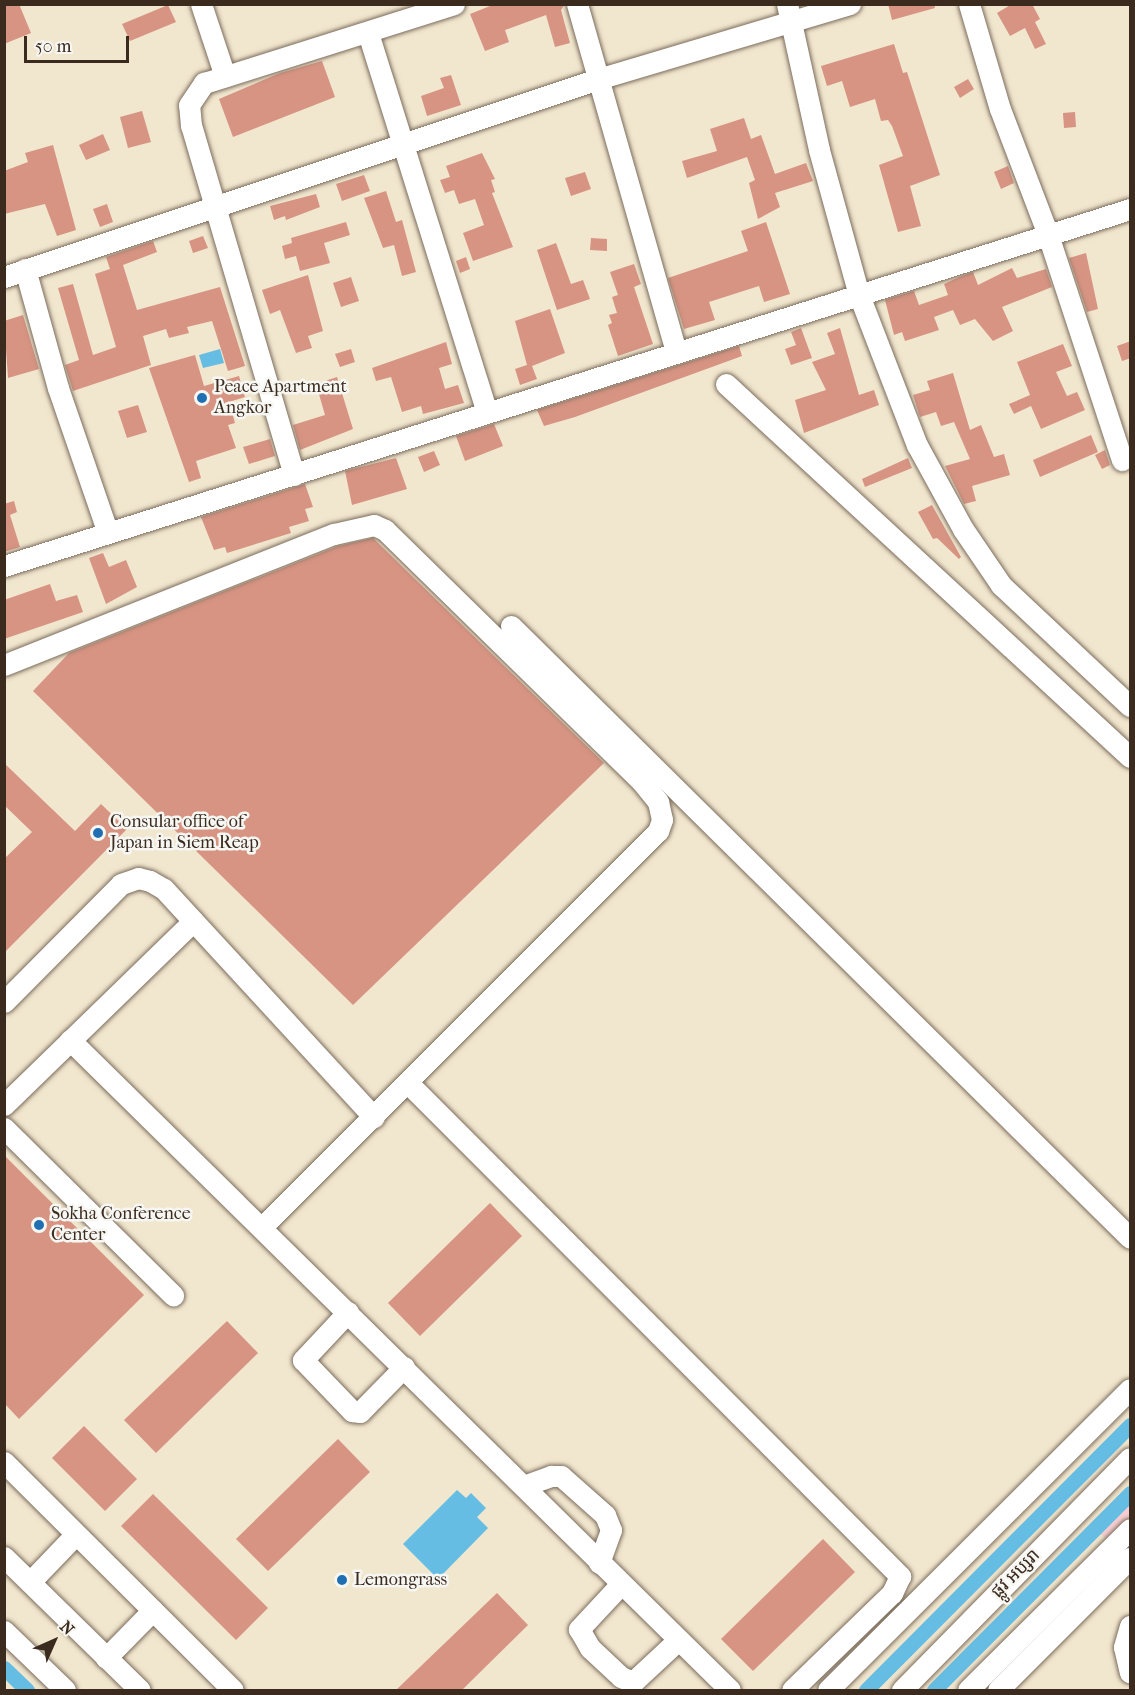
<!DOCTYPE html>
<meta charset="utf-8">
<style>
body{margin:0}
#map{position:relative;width:1135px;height:1695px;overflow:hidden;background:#f1e6ce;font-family:"IM FELL French Canon","Noto Sans Khmer",serif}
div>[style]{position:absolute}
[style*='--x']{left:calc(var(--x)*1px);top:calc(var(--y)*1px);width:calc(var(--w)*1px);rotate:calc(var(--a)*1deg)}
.built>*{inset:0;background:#f7cfd2}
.water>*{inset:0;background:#66bde3}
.canal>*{height:15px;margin:-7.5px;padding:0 7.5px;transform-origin:7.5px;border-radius:7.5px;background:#66bde3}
.building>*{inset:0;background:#d79483}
.roads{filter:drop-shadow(0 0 2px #7b6c5c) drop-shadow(0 0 2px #7b6c5c)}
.minor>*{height:21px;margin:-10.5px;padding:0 10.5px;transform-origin:10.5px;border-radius:10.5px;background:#fff}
.dots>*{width:16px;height:16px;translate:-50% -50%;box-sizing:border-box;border:3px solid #f6f6f2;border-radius:50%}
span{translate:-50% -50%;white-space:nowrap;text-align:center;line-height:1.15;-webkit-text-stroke:5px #f6f6f2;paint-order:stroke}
.poi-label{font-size:18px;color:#3b2a1e}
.left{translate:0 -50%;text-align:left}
.street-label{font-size:18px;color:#3b2a1e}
.frame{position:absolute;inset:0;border:6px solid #3b2a1e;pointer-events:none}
.north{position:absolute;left:24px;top:1611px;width:60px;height:60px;-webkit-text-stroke:4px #f6f6f2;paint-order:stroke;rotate:45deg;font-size:16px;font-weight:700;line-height:24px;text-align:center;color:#3b2a1e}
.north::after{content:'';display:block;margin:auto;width:21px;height:27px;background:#3b2a1e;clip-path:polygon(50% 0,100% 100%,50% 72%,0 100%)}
.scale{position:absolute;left:24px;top:36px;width:105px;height:27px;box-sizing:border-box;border:3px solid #3b2a1e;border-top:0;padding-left:8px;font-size:18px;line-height:21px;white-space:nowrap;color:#3b2a1e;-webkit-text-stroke:4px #f6f6f2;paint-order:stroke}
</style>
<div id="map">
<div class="built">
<div style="clip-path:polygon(1130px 1497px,1130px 1563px,1097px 1530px)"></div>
</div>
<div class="water">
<div style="clip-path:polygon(220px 349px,224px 363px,203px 368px,199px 355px)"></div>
<div style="clip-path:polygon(457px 1490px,466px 1498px,471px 1493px,486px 1508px,477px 1517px,488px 1528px,438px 1579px,403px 1544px)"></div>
</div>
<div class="canal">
<div style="--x:4;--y:1668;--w:32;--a:44"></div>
<div style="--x:866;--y:1690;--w:374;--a:-45.1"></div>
<div style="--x:934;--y:1690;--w:278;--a:-45.1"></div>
</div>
<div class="building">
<div style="clip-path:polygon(4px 4px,19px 4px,31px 33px,4px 44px)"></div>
<div style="clip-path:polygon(495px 4px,565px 4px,561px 10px,570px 43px,555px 47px,546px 15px,505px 30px,509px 42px,485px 51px,470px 14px)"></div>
<div style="clip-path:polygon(888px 4px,934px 4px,935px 8px,892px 20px)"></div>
<div style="clip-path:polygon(1012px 4px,1032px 4px,1040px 19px,1035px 22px,1046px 44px,1035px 49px,1025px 28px,1010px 36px,997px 13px)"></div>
<div style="clip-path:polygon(168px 5px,176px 22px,130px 41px,122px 24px)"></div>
<div style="clip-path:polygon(894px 44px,903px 73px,907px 72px,940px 175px,910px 186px,921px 226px,898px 232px,879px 165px,903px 156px,892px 126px,888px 120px,881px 121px,875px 99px,850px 107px,842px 81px,827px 86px,821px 66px)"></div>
<div style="clip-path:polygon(322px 61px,335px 97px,233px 137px,219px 99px,280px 73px)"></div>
<div style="clip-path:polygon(451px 75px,461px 105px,427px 116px,421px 96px,444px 88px,440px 78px)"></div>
<div style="clip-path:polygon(968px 79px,974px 89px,960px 98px,954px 87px)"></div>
<div style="clip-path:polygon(142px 111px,151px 142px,128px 148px,120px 117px)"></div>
<div style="clip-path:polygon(1075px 112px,1076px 127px,1064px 128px,1063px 113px)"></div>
<div style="clip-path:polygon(744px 118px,751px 139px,761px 135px,775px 174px,806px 163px,813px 181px,775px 193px,780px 207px,758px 219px,749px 183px,755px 180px,747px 157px,687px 178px,682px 161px,717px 151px,710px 129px)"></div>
<div style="clip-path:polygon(103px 134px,110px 150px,86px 160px,79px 145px)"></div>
<div style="clip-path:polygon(53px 145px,76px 230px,57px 236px,45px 204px,4px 214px,4px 171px,28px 162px,25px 153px)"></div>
<div style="clip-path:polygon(482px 153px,495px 179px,491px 180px,495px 192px,492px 193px,513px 247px,473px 261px,463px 233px,484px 225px,475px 199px,459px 204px,454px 190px,445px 193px,440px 180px,450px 177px,446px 166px)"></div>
<div style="clip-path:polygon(1008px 166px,1014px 183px,1001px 189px,994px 172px)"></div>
<div style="clip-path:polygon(585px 172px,591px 189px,571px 196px,565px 178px)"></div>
<div style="clip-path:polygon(364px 175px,370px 191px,342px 201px,336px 184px)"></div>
<div style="clip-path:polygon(386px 191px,396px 222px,402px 220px,416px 272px,402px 276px,394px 245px,383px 248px,364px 198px)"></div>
<div style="clip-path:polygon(316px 194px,320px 207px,286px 220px,285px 216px,274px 220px,270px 206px)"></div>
<div style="clip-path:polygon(107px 204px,113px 222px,100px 227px,93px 209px)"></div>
<div style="clip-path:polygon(346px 222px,350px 235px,324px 243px,330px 263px,300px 271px,296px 256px,285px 259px,282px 246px,292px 243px,291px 238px)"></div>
<div style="clip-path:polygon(766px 222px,790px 294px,764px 302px,759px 286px,709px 302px,715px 320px,684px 329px,668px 278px,748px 251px,741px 231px)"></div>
<div style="clip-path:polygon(203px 236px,208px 248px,193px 253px,189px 241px)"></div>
<div style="clip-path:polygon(591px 238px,607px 239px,607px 251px,590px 250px)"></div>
<div style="clip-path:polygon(153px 241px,157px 252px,123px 265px,137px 310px,220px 287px,245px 366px,228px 371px,212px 321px,187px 327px,189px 333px,169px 338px,166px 329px,143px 336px,151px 365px,73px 391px,65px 365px,79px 360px,58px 288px,73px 284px,93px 355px,116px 347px,95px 274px,110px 269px,106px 257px)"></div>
<div style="clip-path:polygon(556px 243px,571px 284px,583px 280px,590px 299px,557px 310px,537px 250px)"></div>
<div style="clip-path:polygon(1086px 253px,1098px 309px,1087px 312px,1069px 258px)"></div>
<div style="clip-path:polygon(466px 257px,470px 269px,460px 273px,456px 261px)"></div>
<div style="clip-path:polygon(634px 264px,641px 284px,634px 287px,653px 344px,618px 356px,608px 325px,612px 323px,609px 315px,617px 313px,612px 297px,618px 295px,610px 272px)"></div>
<div style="clip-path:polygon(1012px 268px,1017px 278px,1046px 269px,1052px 287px,1002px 307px,1013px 331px,993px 341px,975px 319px,960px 325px,953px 310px,934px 317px,939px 330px,905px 341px,902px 332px,894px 335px,885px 300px,914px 291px,919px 305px,948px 295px,944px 284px,959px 277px,973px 272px,978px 285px)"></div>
<div style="clip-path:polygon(308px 275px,323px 331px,308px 336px,312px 348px,296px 353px,280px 310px,270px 314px,262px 290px)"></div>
<div style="clip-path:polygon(351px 277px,359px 301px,341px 307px,333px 283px)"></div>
<div style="clip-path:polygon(550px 309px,565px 353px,532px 366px,537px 379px,520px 385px,515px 369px,527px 365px,515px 321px)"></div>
<div style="clip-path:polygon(23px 315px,39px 369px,8px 378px,4px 321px)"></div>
<div style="clip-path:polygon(801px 328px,812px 358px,791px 365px,785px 349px,796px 345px,791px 332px)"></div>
<div style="clip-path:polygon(840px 328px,859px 395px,874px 390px,879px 405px,804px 433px,795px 400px,826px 390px,812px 362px,835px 354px,827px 333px)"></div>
<div style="clip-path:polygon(1131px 341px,1131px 358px,1122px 361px,1117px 346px)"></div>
<div style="clip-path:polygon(446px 342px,452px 364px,439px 368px,445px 389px,458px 385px,464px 403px,423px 414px,421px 406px,402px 412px,391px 377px,376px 381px,372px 368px)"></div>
<div style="clip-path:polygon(1063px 344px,1072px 366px,1056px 372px,1067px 396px,1077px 392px,1085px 410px,1041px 429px,1031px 406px,1014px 414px,1009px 404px,1030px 395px,1017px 362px)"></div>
<div style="clip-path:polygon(739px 346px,742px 356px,575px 417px,544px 426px,537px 410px)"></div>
<div style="clip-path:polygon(351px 349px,355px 362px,340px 367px,335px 354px)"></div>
<div style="clip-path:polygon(195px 355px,204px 386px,239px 376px,245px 397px,229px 402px,235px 423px,228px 425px,236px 448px,196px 461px,201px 478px,189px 482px,149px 368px)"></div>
<div style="clip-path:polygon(953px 373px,970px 430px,981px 425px,994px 457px,1004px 454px,1010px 475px,972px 486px,976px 501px,964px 504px,945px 466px,970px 459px,954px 422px,941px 426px,936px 412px,920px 417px,913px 395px,930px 390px,927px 381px)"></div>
<div style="clip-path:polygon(337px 377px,353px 429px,300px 450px,293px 425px,325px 415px,316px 384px)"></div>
<div style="clip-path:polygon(138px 405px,147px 432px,127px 438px,118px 411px)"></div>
<div style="clip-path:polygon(494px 424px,503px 446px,465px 461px,456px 436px)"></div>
<div style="clip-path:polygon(1091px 435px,1098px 452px,1040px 477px,1033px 460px)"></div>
<div style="clip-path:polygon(270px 439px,275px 456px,249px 464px,243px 447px)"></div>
<div style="clip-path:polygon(1105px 450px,1110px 465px,1102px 469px,1095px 455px)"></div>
<div style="clip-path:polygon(434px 451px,440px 465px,424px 472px,418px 457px)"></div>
<div style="clip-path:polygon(396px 458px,407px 489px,352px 505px,345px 471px)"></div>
<div style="clip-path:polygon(908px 458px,912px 468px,865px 487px,862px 479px)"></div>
<div style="clip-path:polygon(305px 484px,313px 507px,305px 509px,309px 521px,289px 527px,291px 533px,227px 553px,225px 547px,214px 550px,201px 517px)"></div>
<div style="clip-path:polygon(14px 501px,17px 512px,10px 515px,20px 547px,4px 552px,4px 504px)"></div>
<div style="clip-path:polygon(932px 505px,961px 557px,959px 559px,937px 538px,933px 539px,918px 512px)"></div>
<div style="clip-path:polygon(373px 538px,604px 763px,353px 1005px,33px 691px,69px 653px,338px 546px)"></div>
<div style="clip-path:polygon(103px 553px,109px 567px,126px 560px,137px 587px,106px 604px,89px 558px)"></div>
<div style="clip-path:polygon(50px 584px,56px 601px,77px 595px,83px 612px,4px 639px,4px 600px)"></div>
<div style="clip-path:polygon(4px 763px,75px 831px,101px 804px,127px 829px,4px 953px,4px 859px,32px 832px,4px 805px)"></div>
<div style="clip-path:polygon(4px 1155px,144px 1295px,19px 1419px,4px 1403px)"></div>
<div style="clip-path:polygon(490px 1203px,522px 1236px,420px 1336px,388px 1303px)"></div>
<div style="clip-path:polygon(227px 1321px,258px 1353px,156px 1453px,124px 1420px)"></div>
<div style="clip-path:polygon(84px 1426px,137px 1479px,105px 1511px,52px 1458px)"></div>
<div style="clip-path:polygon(338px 1439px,370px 1472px,268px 1571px,236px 1539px)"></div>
<div style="clip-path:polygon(153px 1494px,268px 1608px,236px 1640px,121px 1526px)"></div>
<div style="clip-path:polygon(823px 1539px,855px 1572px,753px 1671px,721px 1639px)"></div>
<div style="clip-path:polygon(497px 1593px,528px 1625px,462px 1690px,396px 1690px)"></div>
</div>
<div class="roads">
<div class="minor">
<div style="--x:201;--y:4;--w:76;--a:71.6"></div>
<div style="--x:577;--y:4;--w:362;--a:74.1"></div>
<div style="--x:787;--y:4;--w:149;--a:77.6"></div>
<div style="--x:819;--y:150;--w:150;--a:74.6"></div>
<div style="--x:859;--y:295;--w:161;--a:68.9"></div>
<div style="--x:917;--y:445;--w:96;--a:61.3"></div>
<div style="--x:963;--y:529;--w:68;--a:55.8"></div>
<div style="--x:1001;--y:585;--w:177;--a:43.2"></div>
<div style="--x:969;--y:4;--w:109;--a:73.6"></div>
<div style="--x:1000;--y:109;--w:135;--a:69.1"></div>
<div style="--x:1048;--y:235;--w:237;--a:71.8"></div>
<div style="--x:368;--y:33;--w:395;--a:72.6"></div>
<div style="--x:25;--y:269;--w:123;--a:74.5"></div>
<div style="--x:58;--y:388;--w:153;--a:71"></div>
<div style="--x:4;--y:277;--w:626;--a:-18.43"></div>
<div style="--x:598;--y:79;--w:263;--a:-16.6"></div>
<div style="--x:726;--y:384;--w:550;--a:42.72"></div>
<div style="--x:294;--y:475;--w:364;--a:-106.4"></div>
<div style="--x:191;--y:126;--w:21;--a:-95"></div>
<div style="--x:189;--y:105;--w:27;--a:-56"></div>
<div style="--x:204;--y:83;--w:262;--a:-17.5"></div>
<div style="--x:4;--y:566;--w:1181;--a:-17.59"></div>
<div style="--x:511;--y:626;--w:870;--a:44.67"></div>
<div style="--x:4;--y:665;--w:355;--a:-21.7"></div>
<div style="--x:334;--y:534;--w:41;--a:-12.7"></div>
<div style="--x:374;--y:525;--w:12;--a:24"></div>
<div style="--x:385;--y:530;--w:360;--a:44.4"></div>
<div style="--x:642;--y:782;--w:26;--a:51"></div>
<div style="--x:658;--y:802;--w:18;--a:77"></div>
<div style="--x:662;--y:820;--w:12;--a:110"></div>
<div style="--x:658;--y:831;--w:560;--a:135"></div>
<div style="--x:4;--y:1002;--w:166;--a:-45.2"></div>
<div style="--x:121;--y:884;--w:18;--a:-19"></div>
<div style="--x:138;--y:878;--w:12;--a:14"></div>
<div style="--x:150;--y:881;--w:16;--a:30"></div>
<div style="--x:164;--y:889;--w:310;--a:47.4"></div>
<div style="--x:70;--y:1040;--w:926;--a:44.56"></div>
<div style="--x:408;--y:1083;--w:697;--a:45.06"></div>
<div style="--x:900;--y:1576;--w:19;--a:115"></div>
<div style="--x:892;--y:1593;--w:139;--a:135.9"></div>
<div style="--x:4;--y:1105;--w:264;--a:-44.2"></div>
<div style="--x:4;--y:1128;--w:238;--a:44.7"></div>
<div style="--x:348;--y:1312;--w:66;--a:133.2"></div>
<div style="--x:303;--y:1360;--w:71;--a:46.1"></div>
<div style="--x:352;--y:1411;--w:8;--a:7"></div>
<div style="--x:360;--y:1412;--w:63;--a:-45.6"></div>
<div style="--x:4;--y:1462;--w:323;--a:44.9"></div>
<div style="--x:526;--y:1485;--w:27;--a:-20"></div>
<div style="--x:551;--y:1476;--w:10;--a:0"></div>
<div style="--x:561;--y:1476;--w:59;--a:41.6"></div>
<div style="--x:605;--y:1515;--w:16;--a:68"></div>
<div style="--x:611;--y:1530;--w:35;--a:110"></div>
<div style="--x:4;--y:1557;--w:190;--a:44.4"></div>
<div style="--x:30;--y:1582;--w:66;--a:-46.2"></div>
<div style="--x:621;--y:1584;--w:62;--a:133"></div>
<div style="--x:579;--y:1629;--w:22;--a:60"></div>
<div style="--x:590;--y:1648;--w:42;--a:43.1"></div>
<div style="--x:621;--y:1677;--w:13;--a:23"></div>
<div style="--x:633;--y:1682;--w:62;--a:-43"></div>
<div style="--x:1130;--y:1626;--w:22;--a:106"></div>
<div style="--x:1124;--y:1647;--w:26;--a:77"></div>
<div style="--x:4;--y:1631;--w:85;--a:44"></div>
<div style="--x:106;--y:1658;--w:67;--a:-45.6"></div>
<div style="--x:828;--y:1690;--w:426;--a:-44.9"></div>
<div style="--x:902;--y:1690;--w:325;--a:-45.5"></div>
<div style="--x:968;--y:1690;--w:228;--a:-44.8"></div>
<div style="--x:998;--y:1690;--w:187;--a:-45"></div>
</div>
</div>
<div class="dots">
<div style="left:202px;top:398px;background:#1f6fb2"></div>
<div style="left:98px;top:833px;background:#1f6fb2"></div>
<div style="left:39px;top:1225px;background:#1f6fb2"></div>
<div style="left:342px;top:1580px;background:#1f6fb2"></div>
</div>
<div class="poi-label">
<span class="left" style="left:214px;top:398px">Peace Apartment<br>Angkor</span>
<span class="left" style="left:110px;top:833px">Consular office of<br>Japan in Siem Reap</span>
<span class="left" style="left:51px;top:1225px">Sokha Conference<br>Center</span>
<span class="left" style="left:354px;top:1580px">Lemongrass</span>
</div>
<div class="street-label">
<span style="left:1016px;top:1574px;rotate:-45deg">ផ្លូវ អប្សរា</span>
</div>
<div class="frame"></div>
<div class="north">N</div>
<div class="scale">50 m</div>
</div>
